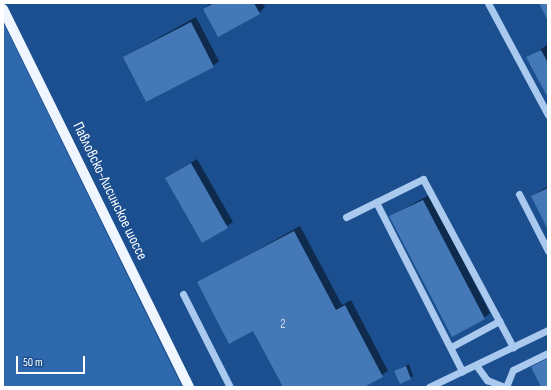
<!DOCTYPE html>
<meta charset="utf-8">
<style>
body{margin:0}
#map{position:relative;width:551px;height:390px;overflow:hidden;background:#1b4f8f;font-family:"Sofia Sans Condensed",sans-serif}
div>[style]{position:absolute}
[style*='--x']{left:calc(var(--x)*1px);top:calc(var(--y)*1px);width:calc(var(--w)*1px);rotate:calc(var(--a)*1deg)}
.green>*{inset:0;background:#2e69ad}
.shadow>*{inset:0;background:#0007}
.building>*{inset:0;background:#4478b7}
.minor>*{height:7px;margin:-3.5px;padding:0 3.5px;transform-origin:3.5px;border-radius:3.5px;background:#a9c9ee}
.major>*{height:10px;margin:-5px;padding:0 5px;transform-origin:5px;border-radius:5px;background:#f0f6ff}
span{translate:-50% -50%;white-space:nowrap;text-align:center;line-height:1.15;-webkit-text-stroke:3px #1b4f8f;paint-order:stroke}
.number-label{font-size:13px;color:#d0dded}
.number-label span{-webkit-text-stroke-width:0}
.street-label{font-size:15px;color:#fff}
.frame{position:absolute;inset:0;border:4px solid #fff;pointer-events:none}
.scale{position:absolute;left:16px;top:356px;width:69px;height:18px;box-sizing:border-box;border:2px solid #fff;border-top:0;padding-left:5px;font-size:12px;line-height:14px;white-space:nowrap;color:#fff;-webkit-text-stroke:3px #1b4f8f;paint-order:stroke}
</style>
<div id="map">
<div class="green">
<div style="clip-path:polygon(3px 22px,182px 387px,3px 387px)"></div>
</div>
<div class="shadow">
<div style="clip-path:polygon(211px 3px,262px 3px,265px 7px,259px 13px,204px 9px)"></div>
<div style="clip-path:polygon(196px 17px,219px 61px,213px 66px,124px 57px)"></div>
<div style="clip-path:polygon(547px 45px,548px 48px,548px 96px,528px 58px)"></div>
<div style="clip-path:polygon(197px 159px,233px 222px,203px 242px,166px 178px)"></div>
<div style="clip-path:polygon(548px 186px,548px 228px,532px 196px)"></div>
<div style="clip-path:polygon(429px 195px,490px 313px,484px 318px,391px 216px)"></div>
<div style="clip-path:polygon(300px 226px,342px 305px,351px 300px,388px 371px,362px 387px,284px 387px,254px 330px,198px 283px)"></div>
<div style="clip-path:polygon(409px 364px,413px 376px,411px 378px,396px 371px)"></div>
</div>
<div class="building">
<div style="clip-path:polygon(214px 3px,254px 3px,260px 14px,218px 37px,203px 9px)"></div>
<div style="clip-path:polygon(539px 3px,548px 3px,548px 21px)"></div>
<div style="clip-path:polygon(191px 22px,214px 67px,146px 102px,123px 57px)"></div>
<div style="clip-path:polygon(541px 50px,548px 63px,548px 98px,526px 57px)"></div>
<div style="clip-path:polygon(191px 163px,228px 228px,202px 243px,165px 178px)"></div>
<div style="clip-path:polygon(548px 188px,548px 230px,531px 196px)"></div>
<div style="clip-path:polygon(423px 200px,485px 319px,452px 337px,389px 216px)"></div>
<div style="clip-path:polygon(294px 231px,336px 310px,345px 305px,383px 377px,364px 387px,283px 387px,253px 331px,229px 344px,197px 282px)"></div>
<div style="clip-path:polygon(548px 358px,548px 387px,541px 387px,531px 367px)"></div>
<div style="clip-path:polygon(406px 366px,411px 379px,400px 384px,394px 371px)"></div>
</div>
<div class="minor">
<div style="--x:488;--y:3;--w:127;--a:61.8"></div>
<div style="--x:519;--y:194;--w:64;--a:63"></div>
<div style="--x:376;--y:202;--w:190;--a:63"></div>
<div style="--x:346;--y:217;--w:86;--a:-26.3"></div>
<div style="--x:423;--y:179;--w:191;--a:61.8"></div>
<div style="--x:183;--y:294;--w:104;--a:63.2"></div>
<div style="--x:451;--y:347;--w:55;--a:-28.4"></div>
<div style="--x:476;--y:365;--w:19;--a:54"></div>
<div style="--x:487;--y:380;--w:18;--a:22"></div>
<div style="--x:429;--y:387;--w:132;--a:-25.6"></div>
<div style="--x:506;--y:387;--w:18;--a:-68"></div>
<div style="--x:513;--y:370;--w:39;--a:-26"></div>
</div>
<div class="major">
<div style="--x:3;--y:9;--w:421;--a:63.8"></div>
</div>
<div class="number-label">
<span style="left:283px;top:324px">2</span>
</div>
<div class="street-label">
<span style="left:110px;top:191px;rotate:64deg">Павловско-Лисинское шоссе</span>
</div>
<div class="frame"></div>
<div class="scale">50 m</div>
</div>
